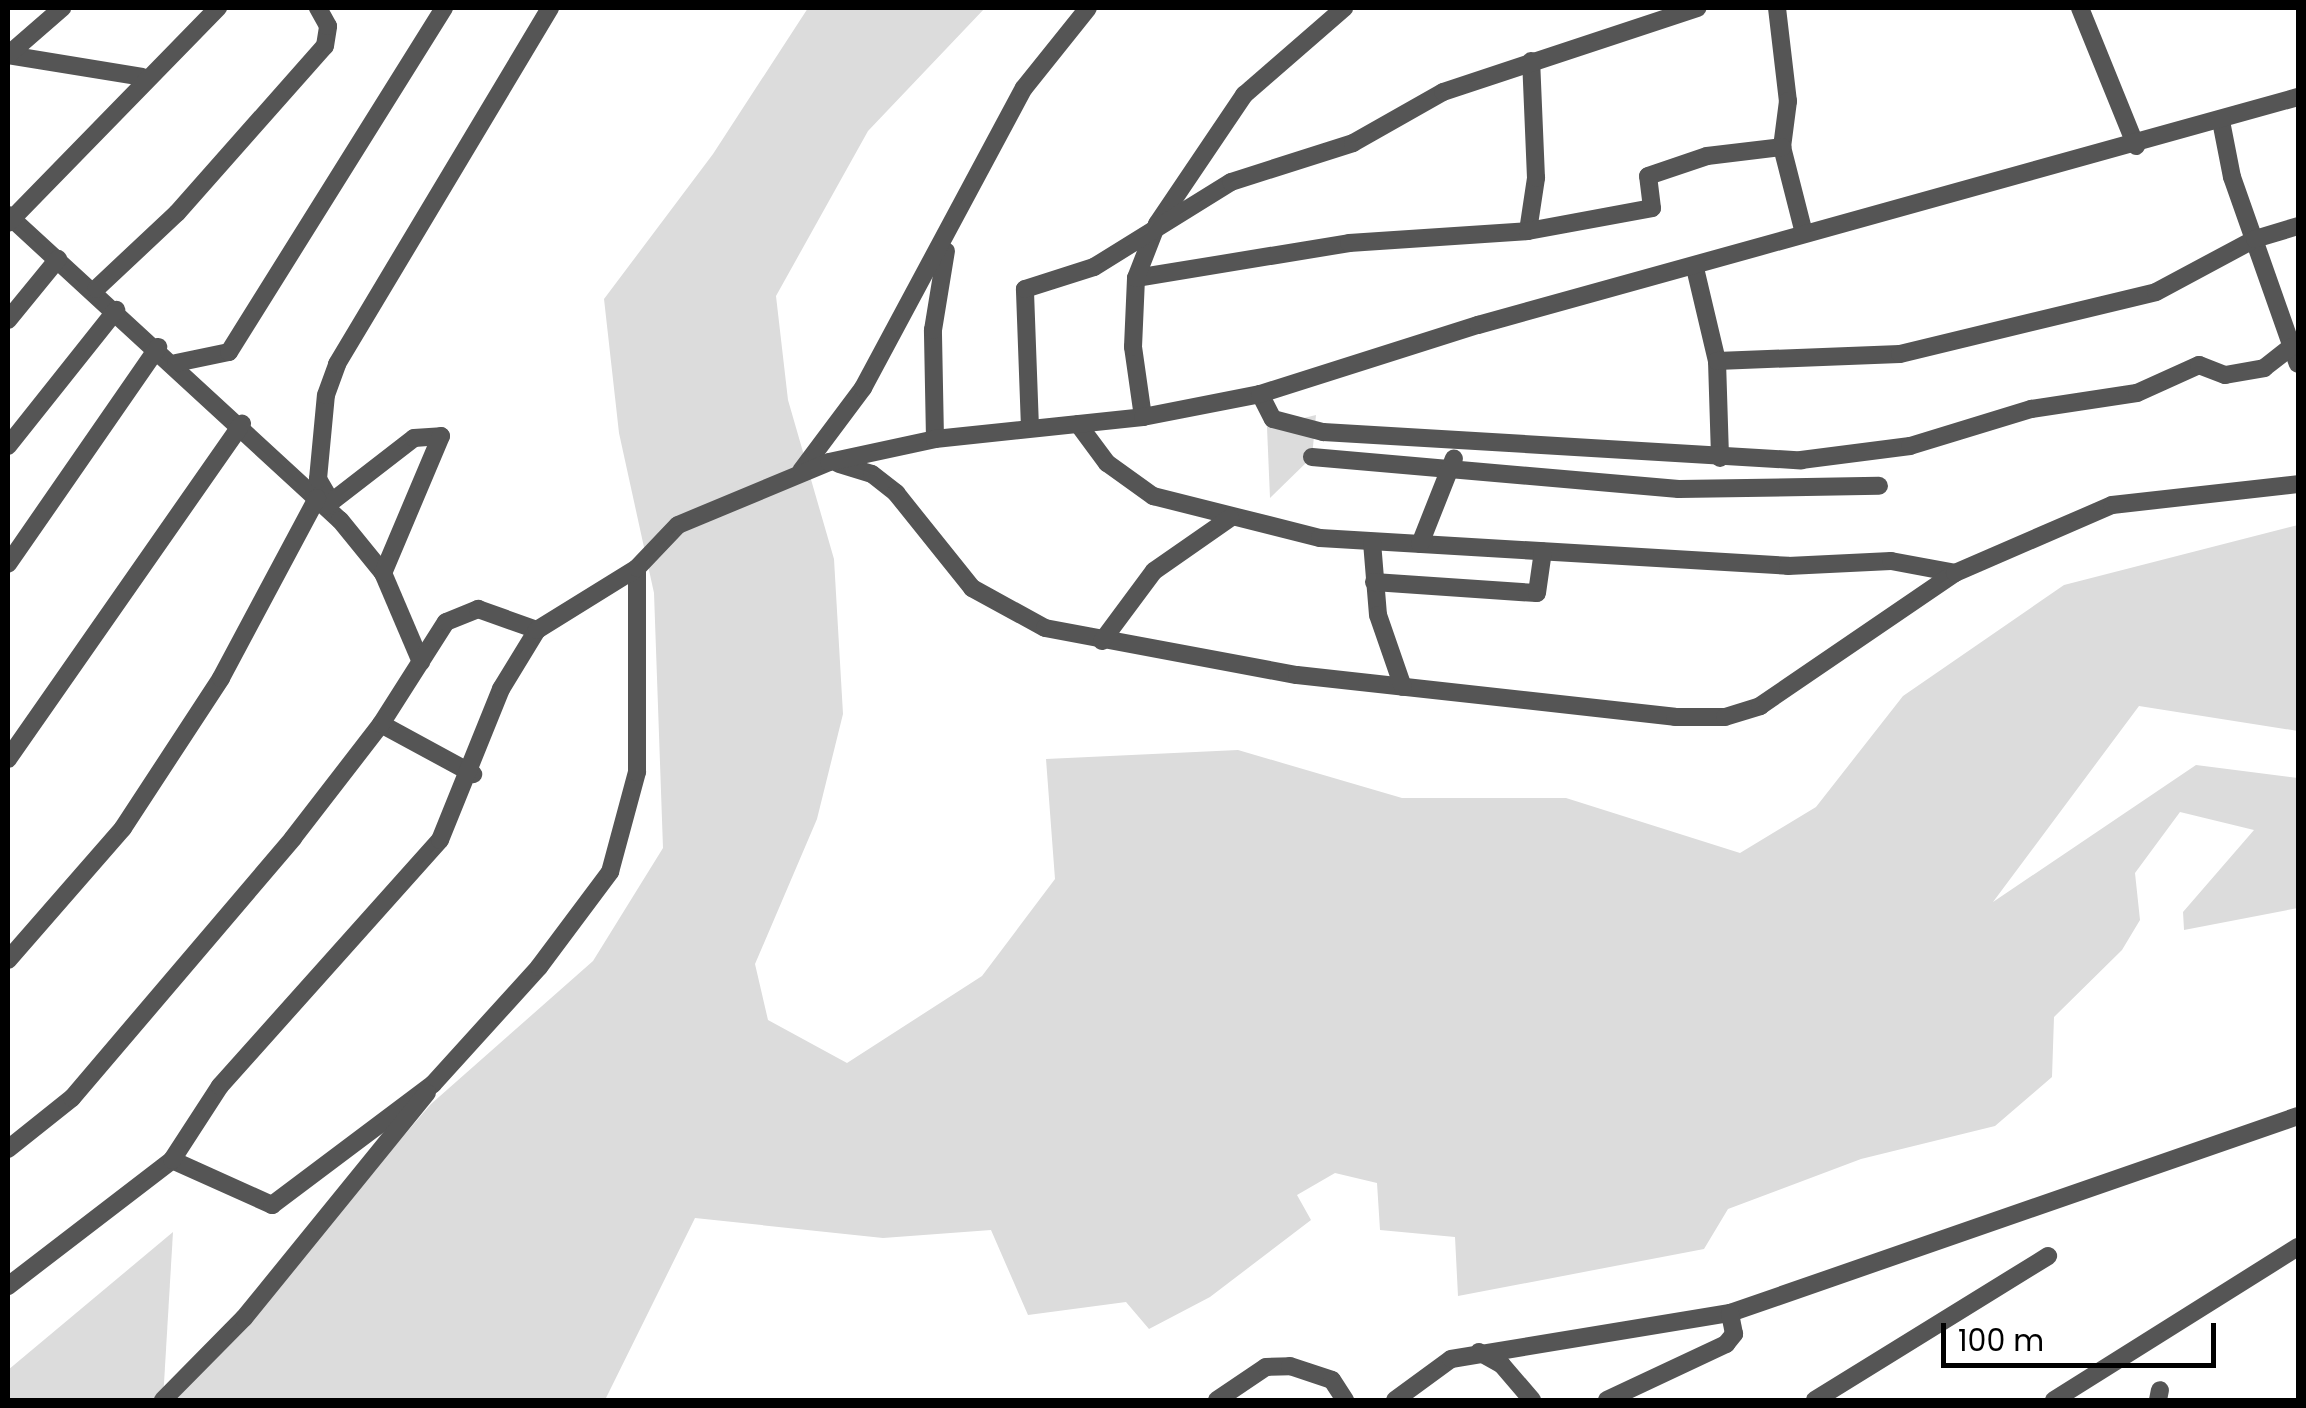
<!DOCTYPE html>
<style>
body{margin:0}
#map{position:relative;width:2306px;height:1408px;overflow:hidden;background:#fff;font-family:Poppins,sans-serif}
div>[style]{position:absolute}
[style*='--x']{left:calc(var(--x)*1px);top:calc(var(--y)*1px);width:calc(var(--w)*1px);rotate:calc(var(--a)*1deg)}
.green>*{inset:0;background:#dcdcdc}
.minor>*{height:18px;margin:-9px;padding:0 9px;transform-origin:9px;border-radius:9px;background:#555}
span{translate:-50% -50%;white-space:nowrap;text-align:center;line-height:1.15;-webkit-text-stroke:9px #fff;paint-order:stroke}
.frame{position:absolute;inset:0;border:10px solid #000;pointer-events:none}
.scale{position:absolute;left:1941px;top:1323px;width:275px;height:45px;box-sizing:border-box;border:5px solid #000;border-top:0;padding-left:12px;font-size:30px;line-height:35px;white-space:nowrap;color:#000;-webkit-text-stroke:8px #fff;paint-order:stroke}
</style>
<div id="map">
<div class="green">
<div style="clip-path:polygon(808px 8px,985px 8px,868px 131px,776px 296px,788px 400px,834px 559px,843px 714px,817px 819px,755px 964px,768px 1020px,847px 1063px,982px 976px,1055px 879px,1046px 759px,1238px 750px,1402px 798px,1566px 798px,1740px 853px,1816px 807px,1903px 696px,2064px 585px,2298px 525px,2298px 731px,2139px 706px,1993px 902px,2196px 765px,2298px 778px,2298px 908px,2184px 930px,2183px 912px,2254px 830px,2180px 812px,2135px 873px,2140px 920px,2122px 950px,2054px 1017px,2052px 1077px,1995px 1126px,1861px 1159px,1728px 1209px,1704px 1249px,1458px 1296px,1455px 1237px,1380px 1230px,1377px 1183px,1335px 1173px,1297px 1195px,1311px 1220px,1210px 1297px,1149px 1329px,1126px 1302px,1028px 1315px,991px 1230px,883px 1238px,695px 1218px,605px 1400px,176px 1400px,431px 1104px,593px 961px,663px 848px,654px 593px,619px 433px,604px 299px,713px 154px)"></div>
<div style="clip-path:polygon(1316px 415px,1312px 457px,1270px 498px,1267px 427px)"></div>
<div style="clip-path:polygon(173px 1232px,163px 1400px,8px 1400px,8px 1370px)"></div>
</div>
<div class="minor">
<div style="--x:1777;--y:8;--w:94;--a:83.3"></div>
<div style="--x:1788;--y:101;--w:46;--a:97.4"></div>
<div style="--x:1782;--y:147;--w:89;--a:75.7"></div>
<div style="--x:2080;--y:8;--w:149;--a:67.9"></div>
<div style="--x:8;--y:55;--w:136;--a:9.3"></div>
<div style="--x:8;--y:55;--w:72;--a:-41"></div>
<div style="--x:2221;--y:121;--w:57;--a:78.9"></div>
<div style="--x:2232;--y:177;--w:198;--a:70.6"></div>
<div style="--x:8;--y:215;--w:451;--a:42.6"></div>
<div style="--x:340;--y:520;--w:68;--a:50.9"></div>
<div style="--x:383;--y:573;--w:97;--a:66.9"></div>
<div style="--x:8;--y:223;--w:301;--a:-45.7"></div>
<div style="--x:1528;--y:231;--w:54;--a:-81.4"></div>
<div style="--x:1536;--y:178;--w:117;--a:-92.4"></div>
<div style="--x:1695;--y:268;--w:96;--a:76.7"></div>
<div style="--x:1717;--y:361;--w:97;--a:88.2"></div>
<div style="--x:1136;--y:278;--w:216;--a:-9.3"></div>
<div style="--x:1349;--y:243;--w:179;--a:-3.8"></div>
<div style="--x:1528;--y:231;--w:126;--a:-10.5"></div>
<div style="--x:1652;--y:208;--w:32;--a:-97"></div>
<div style="--x:1648;--y:176;--w:62;--a:-18.7"></div>
<div style="--x:1707;--y:156;--w:76;--a:-6.8"></div>
<div style="--x:96;--y:289;--w:111;--a:-43.2"></div>
<div style="--x:177;--y:213;--w:223;--a:-48.5"></div>
<div style="--x:325;--y:46;--w:20;--a:-81"></div>
<div style="--x:328;--y:26;--w:21;--a:-119"></div>
<div style="--x:8;--y:320;--w:79;--a:-50.7"></div>
<div style="--x:1717;--y:361;--w:183;--a:-2.2"></div>
<div style="--x:1900;--y:354;--w:263;--a:-13.6"></div>
<div style="--x:2156;--y:292;--w:112;--a:-28.2"></div>
<div style="--x:2255;--y:239;--w:45;--a:-16.8"></div>
<div style="--x:176;--y:363;--w:54;--a:-11.7"></div>
<div style="--x:229;--y:352;--w:406;--a:-58"></div>
<div style="--x:1260;--y:394;--w:28;--a:63"></div>
<div style="--x:1273;--y:419;--w:52;--a:14.6"></div>
<div style="--x:1323;--y:432;--w:479;--a:3.4"></div>
<div style="--x:1801;--y:460;--w:110;--a:-7.3"></div>
<div style="--x:1910;--y:446;--w:127;--a:-17"></div>
<div style="--x:2031;--y:409;--w:107;--a:-8.6"></div>
<div style="--x:2137;--y:393;--w:68;--a:-24.3"></div>
<div style="--x:2199;--y:365;--w:28;--a:21"></div>
<div style="--x:2225;--y:375;--w:40;--a:-10"></div>
<div style="--x:2264;--y:368;--w:33;--a:-38"></div>
<div style="--x:1143;--y:417;--w:71;--a:-98.1"></div>
<div style="--x:1133;--y:347;--w:69;--a:-87.5"></div>
<div style="--x:1136;--y:278;--w:58;--a:-68.7"></div>
<div style="--x:1157;--y:224;--w:156;--a:-56"></div>
<div style="--x:1244;--y:95;--w:133;--a:-41"></div>
<div style="--x:1078;--y:424;--w:49;--a:53.4"></div>
<div style="--x:1107;--y:463;--w:57;--a:35.7"></div>
<div style="--x:1153;--y:496;--w:172;--a:14.1"></div>
<div style="--x:1320;--y:538;--w:469;--a:3.4"></div>
<div style="--x:1788;--y:566;--w:103;--a:-2.8"></div>
<div style="--x:1891;--y:561;--w:65;--a:10.6"></div>
<div style="--x:1030;--y:428;--w:139;--a:-92.1"></div>
<div style="--x:1025;--y:289;--w:72;--a:-17.7"></div>
<div style="--x:1094;--y:267;--w:161;--a:-31.8"></div>
<div style="--x:1231;--y:182;--w:128;--a:-17.7"></div>
<div style="--x:1353;--y:143;--w:103;--a:-29.5"></div>
<div style="--x:1443;--y:92;--w:268;--a:-18.3"></div>
<div style="--x:935;--y:439;--w:109;--a:-91.1"></div>
<div style="--x:933;--y:330;--w:80;--a:-80.7"></div>
<div style="--x:8;--y:446;--w:174;--a:-51.5"></div>
<div style="--x:1312;--y:457;--w:368;--a:5"></div>
<div style="--x:1679;--y:489;--w:200;--a:-0.9"></div>
<div style="--x:839;--y:464;--w:34;--a:17"></div>
<div style="--x:872;--y:474;--w:31;--a:38"></div>
<div style="--x:896;--y:493;--w:122;--a:51.3"></div>
<div style="--x:972;--y:588;--w:83;--a:28.7"></div>
<div style="--x:1045;--y:628;--w:256;--a:10.6"></div>
<div style="--x:1297;--y:675;--w:380;--a:6.3"></div>
<div style="--x:1675;--y:717;--w:50;--a:0"></div>
<div style="--x:1725;--y:717;--w:37;--a:-17"></div>
<div style="--x:1760;--y:706;--w:236;--a:-34.3"></div>
<div style="--x:1955;--y:573;--w:171;--a:-23.4"></div>
<div style="--x:2112;--y:505;--w:187;--a:-6.4"></div>
<div style="--x:801;--y:471;--w:104;--a:-53.2"></div>
<div style="--x:863;--y:388;--w:340;--a:-61.8"></div>
<div style="--x:1024;--y:88;--w:102;--a:-51.3"></div>
<div style="--x:329;--y:498;--w:22;--a:-120"></div>
<div style="--x:318;--y:479;--w:84;--a:-84.6"></div>
<div style="--x:326;--y:395;--w:33;--a:-70"></div>
<div style="--x:337;--y:364;--w:415;--a:-59.1"></div>
<div style="--x:326;--y:506;--w:111;--a:-37.7"></div>
<div style="--x:414;--y:438;--w:27;--a:-4"></div>
<div style="--x:441;--y:436;--w:149;--a:112.9"></div>
<div style="--x:1372;--y:542;--w:73;--a:85.3"></div>
<div style="--x:1378;--y:615;--w:76;--a:70.9"></div>
<div style="--x:1420;--y:544;--w:92;--a:-68.4"></div>
<div style="--x:8;--y:564;--w:264;--a:-55.3"></div>
<div style="--x:1374;--y:582;--w:163;--a:3.9"></div>
<div style="--x:1537;--y:593;--w:42;--a:-81.9"></div>
<div style="--x:1102;--y:641;--w:87;--a:-53.4"></div>
<div style="--x:1154;--y:571;--w:93;--a:-34.9"></div>
<div style="--x:381;--y:724;--w:105;--a:28.5"></div>
<div style="--x:8;--y:759;--w:409;--a:-55.1"></div>
<div style="--x:8;--y:960;--w:175;--a:-48.9"></div>
<div style="--x:123;--y:828;--w:179;--a:-56.8"></div>
<div style="--x:221;--y:678;--w:204;--a:-61.9"></div>
<div style="--x:8;--y:1149;--w:82;--a:-38.6"></div>
<div style="--x:72;--y:1098;--w:341;--a:-49.6"></div>
<div style="--x:293;--y:838;--w:144;--a:-52.3"></div>
<div style="--x:381;--y:724;--w:121;--a:-57.5"></div>
<div style="--x:446;--y:622;--w:35;--a:-22"></div>
<div style="--x:478;--y:609;--w:63;--a:19.6"></div>
<div style="--x:172;--y:1160;--w:110;--a:24.2"></div>
<div style="--x:272;--y:1205;--w:201;--a:-36.9"></div>
<div style="--x:433;--y:1084;--w:158;--a:-47.8"></div>
<div style="--x:539;--y:967;--w:119;--a:-53.2"></div>
<div style="--x:610;--y:872;--w:104;--a:-74.9"></div>
<div style="--x:637;--y:772;--w:204;--a:-90"></div>
<div style="--x:8;--y:1286;--w:207;--a:-37.5"></div>
<div style="--x:172;--y:1160;--w:88;--a:-57"></div>
<div style="--x:220;--y:1086;--w:330;--a:-48.2"></div>
<div style="--x:440;--y:840;--w:163;--a:-68"></div>
<div style="--x:501;--y:689;--w:69;--a:-58.6"></div>
<div style="--x:537;--y:630;--w:118;--a:-31.8"></div>
<div style="--x:637;--y:568;--w:59;--a:-46.4"></div>
<div style="--x:678;--y:525;--w:164;--a:-22.6"></div>
<div style="--x:829;--y:462;--w:108;--a:-12.2"></div>
<div style="--x:935;--y:439;--w:209;--a:-6"></div>
<div style="--x:1143;--y:417;--w:119;--a:-11.1"></div>
<div style="--x:1260;--y:394;--w:229;--a:-17.6"></div>
<div style="--x:1478;--y:325;--w:851;--a:-15.54"></div>
<div style="--x:1479;--y:1352;--w:26;--a:29"></div>
<div style="--x:1502;--y:1365;--w:46;--a:49.4"></div>
<div style="--x:163;--y:1400;--w:115;--a:-45.4"></div>
<div style="--x:244;--y:1318;--w:290;--a:-50.9"></div>
<div style="--x:1217;--y:1400;--w:59;--a:-34"></div>
<div style="--x:1266;--y:1367;--w:24;--a:-2"></div>
<div style="--x:1290;--y:1366;--w:44;--a:18.4"></div>
<div style="--x:1332;--y:1380;--w:24;--a:57"></div>
<div style="--x:1395;--y:1400;--w:69;--a:-36.2"></div>
<div style="--x:1451;--y:1359;--w:283;--a:-9.4"></div>
<div style="--x:1730;--y:1313;--w:601;--a:-19.13"></div>
<div style="--x:1607;--y:1400;--w:132;--a:-25.2"></div>
<div style="--x:1726;--y:1344;--w:13;--a:-51"></div>
<div style="--x:1734;--y:1334;--w:21;--a:-101"></div>
<div style="--x:1815;--y:1400;--w:274;--a:-31.7"></div>
<div style="--x:2054;--y:1400;--w:288;--a:-32.1"></div>
<div style="--x:2158;--y:1400;--w:10;--a:-79"></div>
</div>
<div class="frame"></div>
<div class="scale">100 m</div>
</div>
